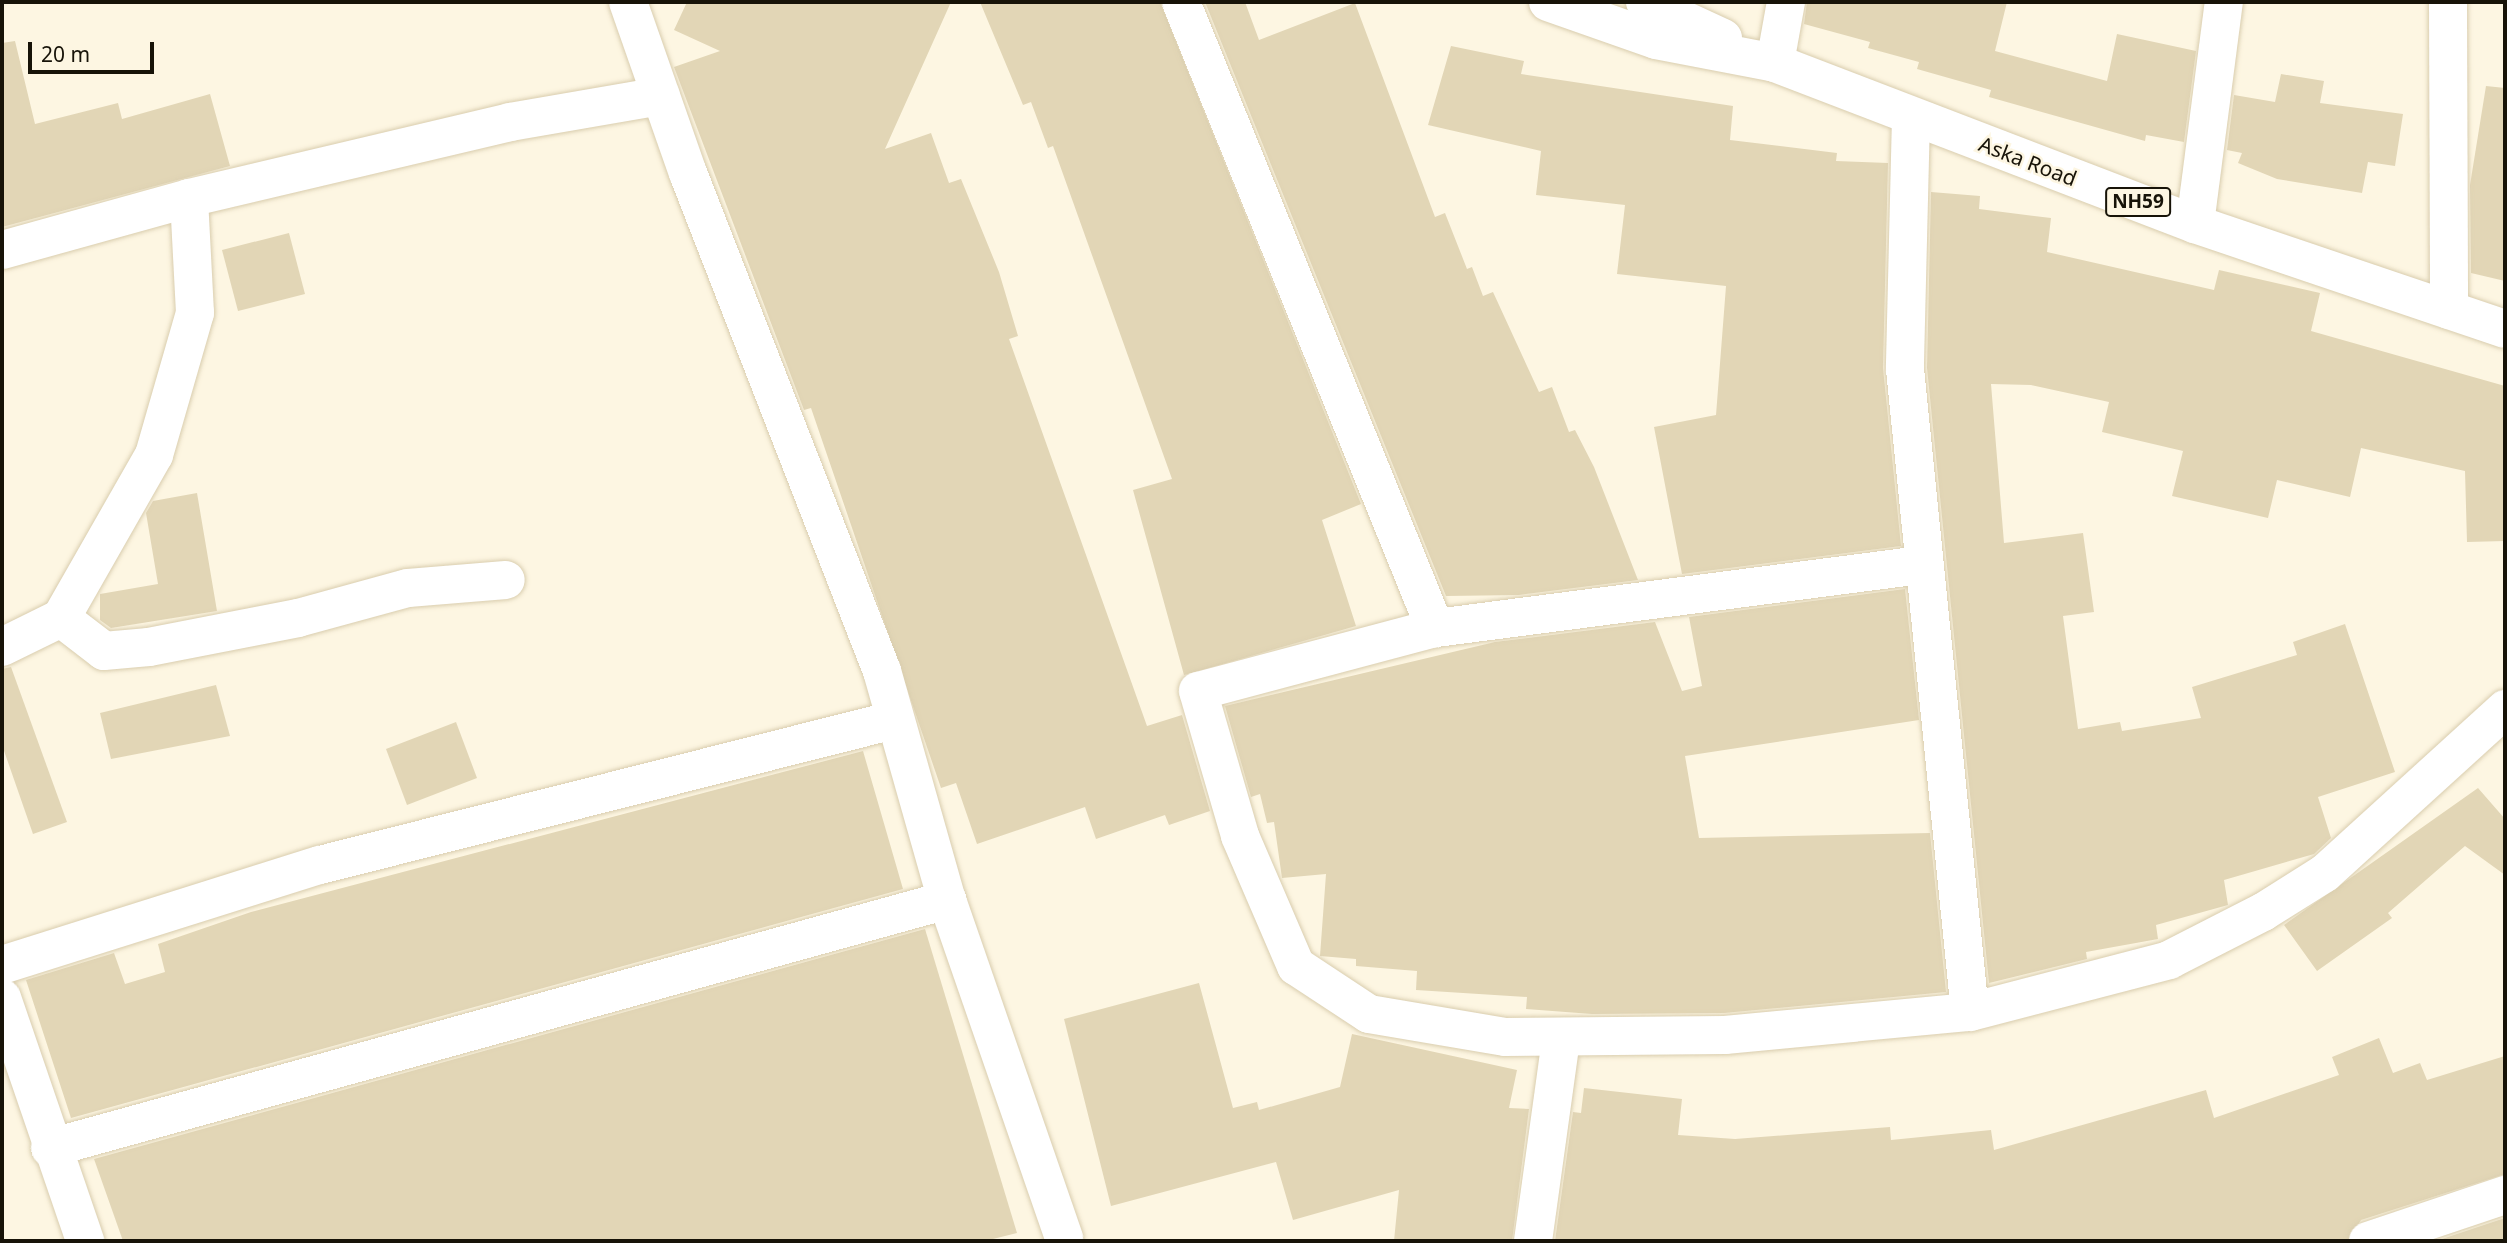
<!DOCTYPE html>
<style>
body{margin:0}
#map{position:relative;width:2507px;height:1243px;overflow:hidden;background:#fdf6e2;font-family:"Noto Sans",sans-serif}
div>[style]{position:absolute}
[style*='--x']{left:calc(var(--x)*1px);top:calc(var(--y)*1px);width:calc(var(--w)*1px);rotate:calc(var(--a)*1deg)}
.building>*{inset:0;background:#e2d6b6}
.roads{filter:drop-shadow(0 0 2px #d9cdae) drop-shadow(0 0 2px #d9cdae)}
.minor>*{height:38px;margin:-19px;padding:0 19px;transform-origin:19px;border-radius:19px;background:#fff}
.highway>*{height:38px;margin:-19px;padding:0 19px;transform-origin:19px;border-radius:19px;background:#fff}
span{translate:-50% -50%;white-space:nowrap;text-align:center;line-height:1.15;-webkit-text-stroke:5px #fdf6e2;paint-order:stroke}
.shield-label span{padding:2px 5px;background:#fdf6e2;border:2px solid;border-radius:5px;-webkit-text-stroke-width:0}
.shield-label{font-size:19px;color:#171308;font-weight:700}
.street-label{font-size:21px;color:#171308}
.frame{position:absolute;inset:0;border:4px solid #171308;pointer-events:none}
.scale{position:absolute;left:28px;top:42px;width:126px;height:32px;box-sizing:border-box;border:4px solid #171308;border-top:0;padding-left:9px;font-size:21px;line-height:24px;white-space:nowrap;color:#171308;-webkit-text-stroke:5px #fdf6e2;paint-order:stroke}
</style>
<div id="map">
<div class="building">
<div style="clip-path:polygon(687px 2px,951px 2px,885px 149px,931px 133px,949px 183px,961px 179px,999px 272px,1018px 336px,1009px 339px,1147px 726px,1182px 715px,1210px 811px,1169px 825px,1165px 815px,1096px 839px,1085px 807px,977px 844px,956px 783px,941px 788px,811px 408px,804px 410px,674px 67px,720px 51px,674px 30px)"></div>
<div style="clip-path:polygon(980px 2px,1160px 2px,1361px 504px,1322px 520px,1356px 626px,1184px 675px,1133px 490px,1172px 479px,1053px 146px,1048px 148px,1031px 102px,1023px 105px)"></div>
<div style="clip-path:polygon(1205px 2px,1245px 2px,1259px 40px,1355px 3px,1435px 217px,1445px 213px,1467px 269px,1472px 267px,1483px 296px,1493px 292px,1539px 392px,1552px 387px,1569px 432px,1575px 430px,1594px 467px,1638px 580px,1519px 595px,1446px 596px)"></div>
<div style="clip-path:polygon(1807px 2px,2007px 2px,1995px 51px,2107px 81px,2117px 34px,2196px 51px,2184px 142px,2146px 135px,2145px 141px,1989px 97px,1991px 90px,1917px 69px,1919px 62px,1868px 48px,1870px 42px,1804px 24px)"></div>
<div style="clip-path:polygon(15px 41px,35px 124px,118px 103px,122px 119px,210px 94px,230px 166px,2px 227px,2px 43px)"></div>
<div style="clip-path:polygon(1451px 46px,1524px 61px,1521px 74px,1733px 106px,1730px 140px,1837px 153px,1836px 161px,1888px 163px,1883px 368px,1901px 546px,1682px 574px,1654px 427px,1716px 415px,1726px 286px,1617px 274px,1625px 205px,1536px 195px,1541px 151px,1428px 125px)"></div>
<div style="clip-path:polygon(2281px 74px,2324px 81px,2320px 103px,2403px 114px,2395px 166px,2368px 162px,2362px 193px,2277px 179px,2238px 163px,2242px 153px,2227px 150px,2234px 95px,2275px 102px)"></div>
<div style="clip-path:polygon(2486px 86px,2505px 88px,2505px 281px,2471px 273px,2470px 185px)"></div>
<div style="clip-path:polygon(1931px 192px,1980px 196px,1979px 209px,2051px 218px,2047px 252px,2214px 290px,2219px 270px,2320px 293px,2311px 331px,2505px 386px,2505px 541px,2467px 542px,2465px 471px,2361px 448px,2350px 497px,2277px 480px,2268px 518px,2172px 496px,2183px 451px,2102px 432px,2109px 402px,2031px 385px,1991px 384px,2004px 543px,2083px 533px,2094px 612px,2063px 616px,2078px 729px,2120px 722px,2122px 731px,2201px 718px,2192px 687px,2297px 655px,2293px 642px,2345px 624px,2395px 772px,2318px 797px,2331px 838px,2314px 854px,2224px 880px,2228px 905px,2156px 925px,2158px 939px,2086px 952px,2087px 959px,1989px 983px,1927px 368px)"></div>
<div style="clip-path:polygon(289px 233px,305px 294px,238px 311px,222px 250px)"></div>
<div style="clip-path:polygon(197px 493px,217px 611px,111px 628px,100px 620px,100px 594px,158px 584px,146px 513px,153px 501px)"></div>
<div style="clip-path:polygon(1905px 589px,1919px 720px,1685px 756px,1699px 838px,1930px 833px,1946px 992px,1724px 1013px,1592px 1014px,1526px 1009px,1527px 997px,1416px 990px,1417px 971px,1356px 966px,1356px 959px,1320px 956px,1326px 874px,1282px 878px,1274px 822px,1267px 823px,1260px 794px,1251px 797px,1225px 706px,1495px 642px,1655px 622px,1682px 691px,1702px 686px,1689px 617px)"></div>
<div style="clip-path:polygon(11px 667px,67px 822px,33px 834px,2px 745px,2px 669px)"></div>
<div style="clip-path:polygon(216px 685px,230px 736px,111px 759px,100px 713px)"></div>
<div style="clip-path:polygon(456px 722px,477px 778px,407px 805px,386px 749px)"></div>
<div style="clip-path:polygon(863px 751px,903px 889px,71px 1118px,26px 980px,114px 953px,125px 984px,165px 972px,158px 944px,251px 912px)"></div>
<div style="clip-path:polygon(2478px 788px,2505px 819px,2505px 875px,2465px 846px,2388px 913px,2392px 918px,2317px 971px,2284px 925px)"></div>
<div style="clip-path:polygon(925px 929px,1017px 1233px,985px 1241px,123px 1241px,94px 1159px)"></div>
<div style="clip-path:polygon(1199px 983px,1233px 1108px,1257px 1102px,1259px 1110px,1340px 1087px,1352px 1034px,1517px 1070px,1509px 1108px,1529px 1109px,1512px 1241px,1394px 1241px,1399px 1190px,1293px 1220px,1276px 1162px,1111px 1206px,1064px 1019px)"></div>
<div style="clip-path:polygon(2379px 1038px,2393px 1073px,2420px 1063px,2427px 1080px,2505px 1056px,2505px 1174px,2361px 1220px,2347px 1241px,1555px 1241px,1573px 1112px,1581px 1113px,1584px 1088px,1682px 1099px,1678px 1135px,1735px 1139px,1890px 1127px,1891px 1140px,1991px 1130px,1994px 1150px,2206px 1090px,2214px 1118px,2339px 1075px,2332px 1057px)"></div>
<div style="clip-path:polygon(2505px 1218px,2505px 1241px,2436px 1241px)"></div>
</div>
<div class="roads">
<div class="minor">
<div style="--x:628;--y:2;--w:181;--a:70.7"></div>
<div style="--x:688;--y:173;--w:534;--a:68.72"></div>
<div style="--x:882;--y:671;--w:238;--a:74.2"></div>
<div style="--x:947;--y:900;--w:358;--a:70.9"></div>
<div style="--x:1181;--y:2;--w:676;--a:67.92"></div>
<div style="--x:2448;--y:2;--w:308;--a:89.8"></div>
<div style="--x:1775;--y:63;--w:62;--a:-79.8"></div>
<div style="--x:1911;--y:117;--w:252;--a:91.4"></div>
<div style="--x:1905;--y:369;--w:646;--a:84.23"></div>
<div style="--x:2195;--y:224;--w:224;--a:-82.6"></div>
<div style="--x:2;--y:250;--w:194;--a:-15.5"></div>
<div style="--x:1921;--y:565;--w:490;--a:172.6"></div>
<div style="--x:1435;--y:628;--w:245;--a:165.1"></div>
<div style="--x:1198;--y:691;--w:151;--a:73.8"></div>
<div style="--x:1240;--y:836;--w:142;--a:66.7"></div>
<div style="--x:1296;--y:966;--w:87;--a:33.3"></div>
<div style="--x:1369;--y:1014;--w:138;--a:9.6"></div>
<div style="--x:1505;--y:1037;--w:220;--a:-0.5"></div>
<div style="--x:1725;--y:1035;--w:246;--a:-5.4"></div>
<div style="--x:1970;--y:1012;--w:206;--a:-14.6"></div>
<div style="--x:2169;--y:960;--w:106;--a:-27.1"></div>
<div style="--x:2263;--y:912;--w:73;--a:-32.2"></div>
<div style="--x:2325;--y:873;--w:244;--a:-42.3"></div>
<div style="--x:61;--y:618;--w:188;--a:-60.3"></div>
<div style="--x:154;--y:455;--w:148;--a:-73.9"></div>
<div style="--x:195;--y:313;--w:115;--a:-93"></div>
<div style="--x:189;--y:198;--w:330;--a:-13.3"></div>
<div style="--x:510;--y:122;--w:153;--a:-9.8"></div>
<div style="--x:2;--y:647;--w:66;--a:-26.2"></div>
<div style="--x:61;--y:618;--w:54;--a:37.5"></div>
<div style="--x:104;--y:651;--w:45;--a:-5.1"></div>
<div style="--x:149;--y:647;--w:152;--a:-11"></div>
<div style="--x:298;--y:618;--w:114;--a:-15.3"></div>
<div style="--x:408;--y:588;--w:98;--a:-4.7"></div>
<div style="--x:2;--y:965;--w:333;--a:-17.5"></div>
<div style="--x:320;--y:865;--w:592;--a:-14.18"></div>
<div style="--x:2;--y:998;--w:257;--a:71.1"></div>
<div style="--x:50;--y:1148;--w:931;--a:-15.45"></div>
<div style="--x:1533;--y:1241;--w:205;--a:-82.1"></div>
<div style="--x:2368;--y:1241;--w:145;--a:-18.6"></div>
</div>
<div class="highway">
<div style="--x:1548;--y:2;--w:114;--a:19.4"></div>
<div style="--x:1656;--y:40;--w:121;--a:10.9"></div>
<div style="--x:1775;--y:63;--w:450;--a:21"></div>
<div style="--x:2195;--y:224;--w:327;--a:18.7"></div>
<div style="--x:1645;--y:2;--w:86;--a:24.8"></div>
</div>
</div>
<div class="shield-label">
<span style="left:2138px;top:202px">NH59</span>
</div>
<div class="street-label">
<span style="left:2028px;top:161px;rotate:21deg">Aska Road</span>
</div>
<div class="frame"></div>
<div class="scale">20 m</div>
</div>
